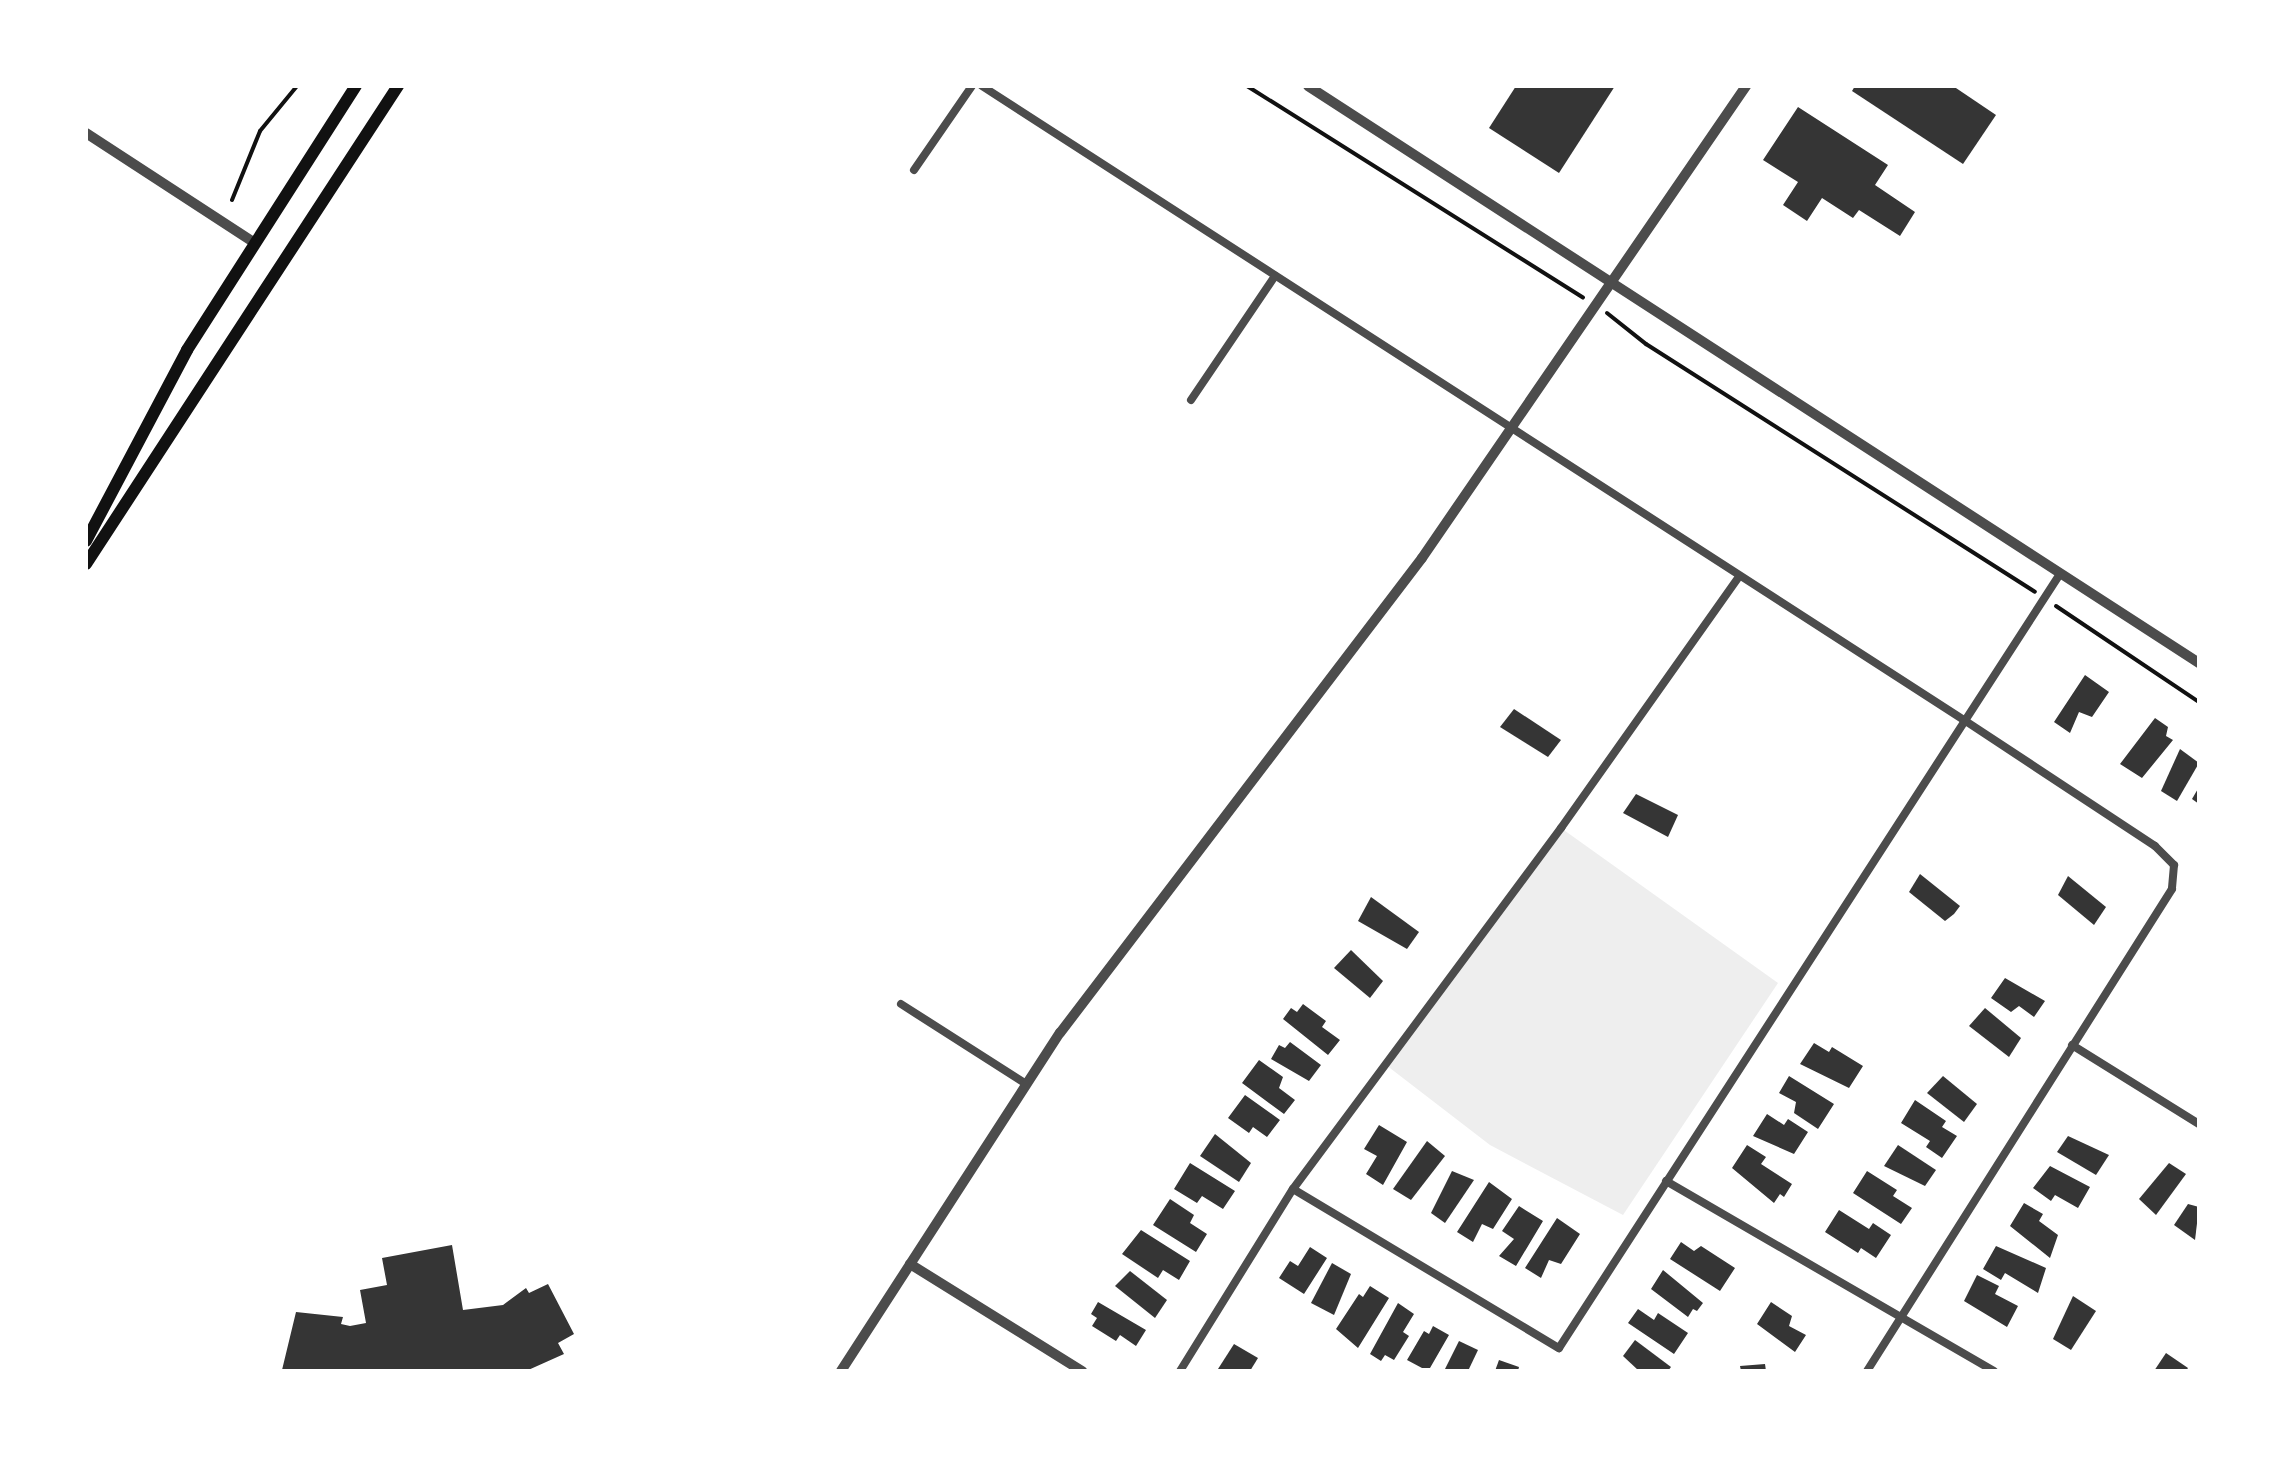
<!DOCTYPE html>
<style>
body{margin:0}
#map{position:relative;width:2285px;height:1457px;overflow:hidden;background:#fff;font-family:"Zilla Slab",serif}
div>[style]{position:absolute}
[style*='--x']{left:calc(var(--x)*1px);top:calc(var(--y)*1px);width:calc(var(--w)*1px);rotate:calc(var(--a)*1deg)}
.green>*{inset:0;background:#eee}
.building>*{inset:0;background:#353535}
.path>*{height:4px;margin:-2px;padding:0 2px;transform-origin:2px;border-radius:2px;background:#111}
.minor>*{height:8px;margin:-4px;padding:0 4px;transform-origin:4px;border-radius:4px;background:#4c4c4c}
.tertiary>*{height:10px;margin:-5px;padding:0 5px;transform-origin:5px;border-radius:5px;background:#4c4c4c}
.secondary>*{height:12px;margin:-6px;padding:0 6px;transform-origin:6px;border-radius:6px;background:#111}
span{translate:-50% -50%;white-space:nowrap;text-align:center;line-height:1.15;-webkit-text-stroke:8px #fff;paint-order:stroke}
.frame{position:absolute;inset:0;border:88px solid #fff;pointer-events:none}
</style>
<div id="map">
<div class="green">
<div style="clip-path:polygon(1561px 828px,1778px 983px,1623px 1215px,1490px 1145px,1386px 1065px)"></div>
</div>
<div class="building">
<div style="clip-path:polygon(1516px 86px,1615px 86px,1559px 173px,1489px 128px)"></div>
<div style="clip-path:polygon(1855px 86px,1953px 86px,1996px 115px,1963px 164px,1852px 91px)"></div>
<div style="clip-path:polygon(1798px 107px,1888px 165px,1875px 185px,1915px 212px,1900px 236px,1859px 210px,1853px 218px,1822px 198px,1807px 221px,1783px 205px,1798px 182px,1763px 160px)"></div>
<div style="clip-path:polygon(2085px 675px,2109px 692px,2092px 717px,2079px 712px,2070px 733px,2054px 722px)"></div>
<div style="clip-path:polygon(1514px 709px,1561px 740px,1548px 757px,1500px 727px)"></div>
<div style="clip-path:polygon(2155px 718px,2168px 727px,2166px 736px,2173px 740px,2142px 778px,2120px 764px)"></div>
<div style="clip-path:polygon(2180px 749px,2199px 763px,2177px 801px,2161px 791px)"></div>
<div style="clip-path:polygon(2199px 787px,2199px 804px,2192px 799px)"></div>
<div style="clip-path:polygon(1636px 794px,1678px 815px,1668px 837px,1623px 813px)"></div>
<div style="clip-path:polygon(1920px 874px,1960px 906px,1954px 914px,1945px 921px,1909px 892px)"></div>
<div style="clip-path:polygon(2068px 876px,2106px 907px,2094px 925px,2058px 895px)"></div>
<div style="clip-path:polygon(1371px 897px,1419px 932px,1407px 949px,1358px 921px)"></div>
<div style="clip-path:polygon(1351px 950px,1383px 981px,1370px 998px,1334px 968px)"></div>
<div style="clip-path:polygon(2005px 978px,2045px 1001px,2034px 1017px,2019px 1006px,2011px 1012px,1991px 998px)"></div>
<div style="clip-path:polygon(1303px 1004px,1326px 1021px,1322px 1027px,1340px 1040px,1328px 1055px,1283px 1019px,1291px 1008px,1297px 1012px)"></div>
<div style="clip-path:polygon(1985px 1008px,2021px 1038px,2009px 1057px,1969px 1026px)"></div>
<div style="clip-path:polygon(1290px 1042px,1321px 1065px,1309px 1081px,1271px 1059px,1279px 1045px,1285px 1048px)"></div>
<div style="clip-path:polygon(1814px 1043px,1829px 1052px,1832px 1047px,1863px 1066px,1849px 1088px,1800px 1064px)"></div>
<div style="clip-path:polygon(1259px 1060px,1283px 1077px,1279px 1088px,1295px 1100px,1284px 1114px,1242px 1083px)"></div>
<div style="clip-path:polygon(1789px 1076px,1834px 1104px,1818px 1129px,1794px 1113px,1796px 1102px,1779px 1093px)"></div>
<div style="clip-path:polygon(1943px 1076px,1977px 1104px,1964px 1122px,1927px 1093px)"></div>
<div style="clip-path:polygon(1245px 1095px,1280px 1120px,1267px 1137px,1253px 1127px,1249px 1133px,1228px 1118px)"></div>
<div style="clip-path:polygon(1915px 1100px,1946px 1121px,1942px 1127px,1957px 1136px,1942px 1158px,1926px 1147px,1930px 1141px,1901px 1123px)"></div>
<div style="clip-path:polygon(1767px 1114px,1784px 1125px,1788px 1119px,1808px 1132px,1794px 1154px,1753px 1136px)"></div>
<div style="clip-path:polygon(1379px 1125px,1407px 1142px,1383px 1185px,1366px 1174px,1377px 1156px,1364px 1149px)"></div>
<div style="clip-path:polygon(1215px 1134px,1251px 1163px,1239px 1182px,1200px 1156px)"></div>
<div style="clip-path:polygon(2068px 1136px,2109px 1155px,2096px 1175px,2057px 1152px)"></div>
<div style="clip-path:polygon(1427px 1141px,1445px 1156px,1411px 1200px,1393px 1189px)"></div>
<div style="clip-path:polygon(1747px 1145px,1766px 1157px,1761px 1164px,1792px 1184px,1784px 1197px,1780px 1194px,1774px 1203px,1732px 1168px)"></div>
<div style="clip-path:polygon(1898px 1145px,1936px 1170px,1925px 1186px,1884px 1166px)"></div>
<div style="clip-path:polygon(1190px 1163px,1235px 1191px,1223px 1209px,1202px 1196px,1197px 1203px,1174px 1189px)"></div>
<div style="clip-path:polygon(2169px 1163px,2186px 1174px,2156px 1215px,2139px 1199px)"></div>
<div style="clip-path:polygon(2050px 1166px,2090px 1187px,2078px 1208px,2055px 1195px,2051px 1201px,2033px 1188px)"></div>
<div style="clip-path:polygon(1452px 1171px,1474px 1180px,1445px 1223px,1431px 1213px)"></div>
<div style="clip-path:polygon(1867px 1171px,1897px 1190px,1893px 1196px,1912px 1208px,1901px 1224px,1853px 1193px)"></div>
<div style="clip-path:polygon(1489px 1182px,1512px 1199px,1493px 1229px,1482px 1224px,1473px 1242px,1457px 1232px)"></div>
<div style="clip-path:polygon(1170px 1199px,1194px 1215px,1190px 1223px,1207px 1234px,1196px 1252px,1153px 1225px)"></div>
<div style="clip-path:polygon(2024px 1203px,2043px 1214px,2039px 1221px,2058px 1235px,2050px 1258px,2010px 1226px)"></div>
<div style="clip-path:polygon(2188px 1204px,2199px 1207px,2195px 1240px,2174px 1225px)"></div>
<div style="clip-path:polygon(1519px 1206px,1543px 1221px,1516px 1266px,1499px 1256px,1514px 1239px,1502px 1231px)"></div>
<div style="clip-path:polygon(1839px 1210px,1869px 1229px,1873px 1223px,1891px 1235px,1876px 1258px,1861px 1248px,1858px 1253px,1825px 1232px)"></div>
<div style="clip-path:polygon(1557px 1218px,1580px 1234px,1561px 1264px,1549px 1260px,1541px 1278px,1525px 1268px)"></div>
<div style="clip-path:polygon(1141px 1230px,1190px 1261px,1179px 1280px,1163px 1270px,1158px 1278px,1122px 1254px)"></div>
<div style="clip-path:polygon(1681px 1242px,1694px 1251px,1701px 1246px,1735px 1268px,1720px 1291px,1670px 1259px)"></div>
<div style="clip-path:polygon(452px 1245px,463px 1310px,503px 1305px,526px 1288px,529px 1293px,548px 1284px,574px 1334px,558px 1343px,564px 1354px,526px 1371px,282px 1370px,296px 1312px,343px 1317px,341px 1324px,350px 1326px,366px 1323px,360px 1290px,387px 1285px,382px 1258px)"></div>
<div style="clip-path:polygon(1996px 1246px,2046px 1268px,2038px 1293px,2005px 1273px,2001px 1280px,1983px 1269px)"></div>
<div style="clip-path:polygon(1310px 1247px,1327px 1258px,1304px 1294px,1279px 1278px,1290px 1261px,1298px 1266px)"></div>
<div style="clip-path:polygon(1332px 1263px,1351px 1274px,1334px 1315px,1311px 1303px)"></div>
<div style="clip-path:polygon(1663px 1270px,1703px 1303px,1697px 1311px,1693px 1309px,1688px 1317px,1651px 1289px)"></div>
<div style="clip-path:polygon(1130px 1271px,1167px 1300px,1155px 1318px,1115px 1286px)"></div>
<div style="clip-path:polygon(1977px 1275px,1999px 1286px,1995px 1294px,2018px 1306px,2007px 1327px,1964px 1301px)"></div>
<div style="clip-path:polygon(1370px 1286px,1389px 1298px,1358px 1348px,1336px 1329px,1359px 1294px,1363px 1297px)"></div>
<div style="clip-path:polygon(2073px 1296px,2096px 1311px,2071px 1350px,2053px 1339px)"></div>
<div style="clip-path:polygon(1098px 1302px,1146px 1330px,1136px 1346px,1120px 1335px,1116px 1341px,1092px 1326px,1097px 1318px,1091px 1314px)"></div>
<div style="clip-path:polygon(1771px 1302px,1792px 1316px,1789px 1326px,1806px 1335px,1795px 1352px,1757px 1324px)"></div>
<div style="clip-path:polygon(1398px 1303px,1414px 1314px,1403px 1332px,1409px 1336px,1394px 1360px,1385px 1355px,1381px 1361px,1370px 1354px)"></div>
<div style="clip-path:polygon(1638px 1309px,1654px 1320px,1658px 1313px,1688px 1333px,1674px 1354px,1628px 1323px)"></div>
<div style="clip-path:polygon(1433px 1326px,1449px 1335px,1430px 1368px,1422px 1368px,1407px 1360px,1424px 1331px,1429px 1334px)"></div>
<div style="clip-path:polygon(1635px 1340px,1671px 1367px,1668px 1371px,1639px 1371px,1623px 1356px)"></div>
<div style="clip-path:polygon(1459px 1341px,1478px 1350px,1468px 1371px,1444px 1371px)"></div>
<div style="clip-path:polygon(1234px 1344px,1258px 1358px,1250px 1371px,1218px 1369px)"></div>
<div style="clip-path:polygon(2166px 1353px,2188px 1368px,2186px 1371px,2154px 1371px)"></div>
<div style="clip-path:polygon(1499px 1360px,1519px 1367px,1518px 1371px,1495px 1371px)"></div>
<div style="clip-path:polygon(1765px 1364px,1766px 1371px,1741px 1371px,1740px 1366px)"></div>
</div>
<div class="path">
<div style="--x:1247;--y:86;--w:397;--a:32.2"></div>
<div style="--x:232;--y:200;--w:74;--a:-67.9"></div>
<div style="--x:260;--y:131;--w:58;--a:-50.6"></div>
<div style="--x:1607;--y:313;--w:50;--a:38.5"></div>
<div style="--x:1646;--y:344;--w:461;--a:32.5"></div>
<div style="--x:2056;--y:606;--w:172;--a:33.9"></div>
</div>
<div class="minor">
<div style="--x:982;--y:86;--w:1169;--a:32.85"></div>
<div style="--x:1964;--y:720;--w:229;--a:33.4"></div>
<div style="--x:2155;--y:846;--w:27;--a:45"></div>
<div style="--x:2174;--y:865;--w:24;--a:95"></div>
<div style="--x:2172;--y:889;--w:570;--a:122.32"></div>
<div style="--x:914;--y:170;--w:102;--a:-55.4"></div>
<div style="--x:1191;--y:400;--w:150;--a:-55.9"></div>
<div style="--x:901;--y:1004;--w:148;--a:32.6"></div>
<div style="--x:2072;--y:1045;--w:150;--a:31.9"></div>
<div style="--x:1666;--y:1181;--w:379;--a:30.1"></div>
<div style="--x:1293;--y:1189;--w:310;--a:30.9"></div>
<div style="--x:1559;--y:1348;--w:922;--a:-57.09"></div>
<div style="--x:1180;--y:1371;--w:214;--a:-58.2"></div>
<div style="--x:1293;--y:1189;--w:450;--a:-53.4"></div>
<div style="--x:1561;--y:828;--w:306;--a:-54.7"></div>
</div>
<div class="tertiary">
<div style="--x:1308;--y:86;--w:1062;--a:32.93"></div>
<div style="--x:86;--y:133;--w:202;--a:33.1"></div>
<div style="--x:910;--y:1264;--w:203;--a:31.9"></div>
<div style="--x:841;--y:1371;--w:403;--a:-57.1"></div>
<div style="--x:1060;--y:1033;--w:597;--a:-52.69"></div>
<div style="--x:1422;--y:558;--w:573;--a:-55.53"></div>
</div>
<div class="secondary">
<div style="--x:86;--y:541;--w:216;--a:-62.1"></div>
<div style="--x:187;--y:350;--w:313;--a:-57.4"></div>
<div style="--x:86;--y:564;--w:571;--a:-56.87"></div>
</div>
<div class="frame"></div>
</div>
